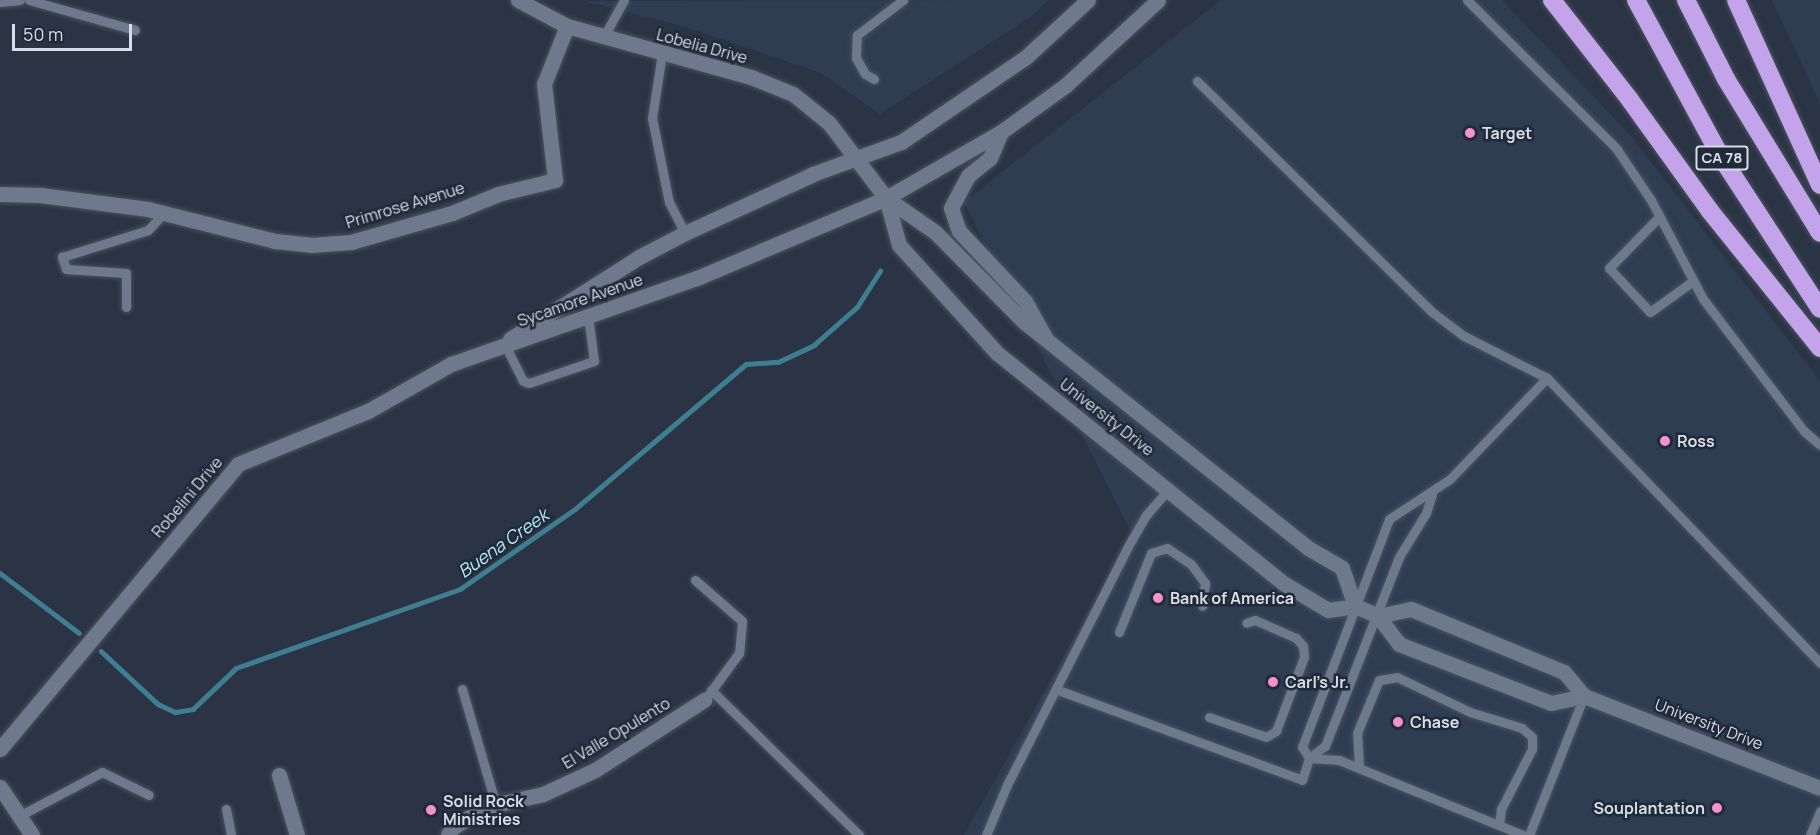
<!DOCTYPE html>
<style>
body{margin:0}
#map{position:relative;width:1820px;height:835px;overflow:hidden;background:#2a3444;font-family:Manrope,sans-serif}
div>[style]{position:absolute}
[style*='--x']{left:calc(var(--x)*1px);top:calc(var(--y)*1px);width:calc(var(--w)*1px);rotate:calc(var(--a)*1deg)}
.built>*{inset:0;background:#2f3d52}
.stream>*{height:4.5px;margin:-2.25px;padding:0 2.25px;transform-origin:2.25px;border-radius:2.25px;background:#3e7e90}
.roads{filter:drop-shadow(0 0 2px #4a525f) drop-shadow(0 0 2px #4a525f)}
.service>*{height:9px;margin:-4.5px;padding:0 4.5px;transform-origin:4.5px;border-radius:4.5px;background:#6e7a8b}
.minor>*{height:15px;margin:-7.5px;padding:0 7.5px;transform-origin:7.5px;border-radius:7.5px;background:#6e7a8b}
.tertiary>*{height:15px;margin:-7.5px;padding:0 7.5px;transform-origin:7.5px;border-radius:7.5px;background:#6e7a8b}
.secondary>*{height:15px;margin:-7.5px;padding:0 7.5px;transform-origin:7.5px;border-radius:7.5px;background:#6e7a8b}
.motorway>*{height:18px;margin:-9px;padding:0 9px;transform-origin:9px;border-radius:9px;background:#c3a4ea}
.dots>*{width:16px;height:16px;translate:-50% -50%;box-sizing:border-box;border:3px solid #212a39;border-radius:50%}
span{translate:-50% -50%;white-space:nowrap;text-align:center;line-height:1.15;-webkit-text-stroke:5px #212a39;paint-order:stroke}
.shield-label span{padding:2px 4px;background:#212a39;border:2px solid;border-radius:4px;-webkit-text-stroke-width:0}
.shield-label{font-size:15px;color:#d6dde7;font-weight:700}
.street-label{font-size:16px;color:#d6dde7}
.poi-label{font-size:16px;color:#d6dde7;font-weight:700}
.left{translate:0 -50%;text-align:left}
.right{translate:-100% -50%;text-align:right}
.water-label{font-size:18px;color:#b1e9f9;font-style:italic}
.scale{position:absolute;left:12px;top:24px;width:120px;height:27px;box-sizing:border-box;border:3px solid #d6dde7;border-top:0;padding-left:8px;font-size:18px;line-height:21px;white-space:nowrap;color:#d6dde7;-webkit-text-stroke:4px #212a39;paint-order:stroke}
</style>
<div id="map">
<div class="built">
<div style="clip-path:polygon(1049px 0,1032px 16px,880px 114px,821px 73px,686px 27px,584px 1px)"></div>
<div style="clip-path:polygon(1221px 0,1502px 0,1631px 136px,1820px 381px,1820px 835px,964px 835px,1132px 534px,964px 202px)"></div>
<div style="clip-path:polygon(1772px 0,1820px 0,1820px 105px,1808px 77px)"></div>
</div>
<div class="stream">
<div style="--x:0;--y:573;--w:99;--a:37.2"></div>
<div style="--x:101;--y:651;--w:78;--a:42.9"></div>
<div style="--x:158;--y:704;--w:19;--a:25"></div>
<div style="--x:175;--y:712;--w:18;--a:-9"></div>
<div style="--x:193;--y:709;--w:59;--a:-43.6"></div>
<div style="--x:236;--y:668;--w:238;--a:-19.4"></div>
<div style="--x:460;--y:589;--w:140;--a:-34.8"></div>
<div style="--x:575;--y:509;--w:224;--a:-40.3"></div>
<div style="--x:746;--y:364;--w:32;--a:-4"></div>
<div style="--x:778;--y:362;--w:40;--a:-25"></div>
<div style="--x:814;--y:345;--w:57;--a:-41.5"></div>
<div style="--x:857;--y:307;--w:43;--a:-57.4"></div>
</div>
<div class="roads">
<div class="service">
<div style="--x:29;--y:0;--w:110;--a:15.8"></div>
<div style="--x:1467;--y:0;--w:210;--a:44.8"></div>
<div style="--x:1616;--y:148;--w:63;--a:56.1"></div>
<div style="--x:1651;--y:200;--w:112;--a:62.3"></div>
<div style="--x:1703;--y:299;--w:166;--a:52.6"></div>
<div style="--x:1804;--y:431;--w:21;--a:41"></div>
<div style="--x:0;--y:2;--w:20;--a:-6"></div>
<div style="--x:603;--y:38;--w:43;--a:-61.1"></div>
<div style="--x:662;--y:53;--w:66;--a:98.7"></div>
<div style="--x:652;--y:118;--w:86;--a:78.6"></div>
<div style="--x:669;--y:202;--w:35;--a:63"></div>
<div style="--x:874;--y:79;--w:10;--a:-151"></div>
<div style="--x:865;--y:74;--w:18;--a:-119"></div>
<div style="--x:856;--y:58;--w:23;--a:-88"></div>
<div style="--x:857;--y:35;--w:58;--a:-37.3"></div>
<div style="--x:1197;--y:81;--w:330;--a:44.5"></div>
<div style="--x:1432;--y:312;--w:40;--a:37"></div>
<div style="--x:1464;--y:336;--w:93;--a:26.8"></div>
<div style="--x:1659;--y:217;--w:71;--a:134.4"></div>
<div style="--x:1609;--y:268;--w:60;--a:47"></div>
<div style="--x:1650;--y:312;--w:53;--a:-35.8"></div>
<div style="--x:126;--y:307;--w:34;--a:-90"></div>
<div style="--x:126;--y:273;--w:60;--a:-176.2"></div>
<div style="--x:66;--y:269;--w:13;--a:-108"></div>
<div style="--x:62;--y:257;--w:90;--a:-17.4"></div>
<div style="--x:148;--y:230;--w:23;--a:-47"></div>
<div style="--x:504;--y:343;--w:42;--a:63.4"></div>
<div style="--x:523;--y:381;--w:6;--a:18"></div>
<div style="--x:529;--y:383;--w:69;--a:-18.7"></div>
<div style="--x:594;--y:361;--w:45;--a:-97.6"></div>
<div style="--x:695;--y:580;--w:62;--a:41.1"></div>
<div style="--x:742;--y:621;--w:32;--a:95"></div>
<div style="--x:739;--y:653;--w:51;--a:126.2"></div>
<div style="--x:1119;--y:632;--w:85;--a:-67.9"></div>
<div style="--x:1151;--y:553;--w:17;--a:-17"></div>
<div style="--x:1167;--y:548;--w:29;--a:34"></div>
<div style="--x:1191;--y:564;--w:24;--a:54"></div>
<div style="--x:1205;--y:583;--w:23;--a:97"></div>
<div style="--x:462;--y:689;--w:121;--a:73.7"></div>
<div style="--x:711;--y:690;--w:207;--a:44.4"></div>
<div style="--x:1058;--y:690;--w:260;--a:20.2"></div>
<div style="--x:1302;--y:780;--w:23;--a:-72"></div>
<div style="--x:1309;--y:758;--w:20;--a:-37"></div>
<div style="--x:1325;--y:746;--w:203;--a:-68.6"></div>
<div style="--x:1399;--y:557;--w:52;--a:-58.5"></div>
<div style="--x:1426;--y:513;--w:19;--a:-72"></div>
<div style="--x:1209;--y:717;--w:60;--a:19.3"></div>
<div style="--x:1266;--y:737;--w:12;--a:-31"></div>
<div style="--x:1276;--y:731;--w:79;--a:-69.3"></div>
<div style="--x:1304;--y:657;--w:11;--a:-95"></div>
<div style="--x:1303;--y:646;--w:11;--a:-131"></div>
<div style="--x:1296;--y:638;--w:45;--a:-156.3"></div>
<div style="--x:1255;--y:620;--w:9;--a:162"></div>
<div style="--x:1309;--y:758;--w:13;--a:-122"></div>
<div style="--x:1302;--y:747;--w:244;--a:-69.1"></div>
<div style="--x:1389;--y:519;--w:73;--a:-33.3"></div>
<div style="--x:1450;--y:479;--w:140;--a:-46.2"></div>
<div style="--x:1547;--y:378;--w:395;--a:46.2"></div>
<div style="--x:1309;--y:758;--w:30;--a:4"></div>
<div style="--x:1339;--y:760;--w:199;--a:22.2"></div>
<div style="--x:1359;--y:768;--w:35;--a:-93"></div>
<div style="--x:1357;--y:733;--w:57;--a:-67.5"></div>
<div style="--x:1379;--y:680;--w:18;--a:-9"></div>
<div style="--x:1397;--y:677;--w:81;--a:25.6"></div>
<div style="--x:1470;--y:712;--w:54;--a:17.1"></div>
<div style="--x:1522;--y:728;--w:13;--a:42"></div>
<div style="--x:1532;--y:737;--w:12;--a:90"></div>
<div style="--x:1532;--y:749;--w:68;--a:117.3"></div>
<div style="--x:1501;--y:809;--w:16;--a:97"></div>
<div style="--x:226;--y:809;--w:26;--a:79"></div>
<div style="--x:19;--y:816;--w:94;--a:-27.9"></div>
<div style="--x:102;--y:772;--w:52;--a:26.1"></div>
<div style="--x:986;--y:835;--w:54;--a:-67.2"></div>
<div style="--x:1007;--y:785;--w:266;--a:-63.1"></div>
<div style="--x:1127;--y:548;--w:39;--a:-60"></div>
<div style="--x:1147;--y:514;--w:33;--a:-49"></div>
<div style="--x:1529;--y:835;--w:149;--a:-68.4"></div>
<div style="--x:1810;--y:835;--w:26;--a:-67"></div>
</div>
<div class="minor">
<div style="--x:0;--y:194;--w:40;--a:1.4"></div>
<div style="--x:40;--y:195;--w:109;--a:7.4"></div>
<div style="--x:148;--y:209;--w:131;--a:14.1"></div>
<div style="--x:275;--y:241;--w:36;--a:6"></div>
<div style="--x:311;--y:245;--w:40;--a:-4.3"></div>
<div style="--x:351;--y:242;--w:105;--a:-16"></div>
<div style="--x:452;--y:213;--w:50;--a:-22.4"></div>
<div style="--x:498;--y:194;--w:59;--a:-13.8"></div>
<div style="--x:555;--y:180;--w:97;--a:-96.5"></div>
<div style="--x:544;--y:84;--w:62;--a:-68.4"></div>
<div style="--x:279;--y:775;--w:63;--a:73.3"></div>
<div style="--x:0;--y:787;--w:58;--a:56.3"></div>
<div style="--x:448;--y:835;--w:8;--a:-60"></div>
<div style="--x:452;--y:828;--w:39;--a:-32"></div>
<div style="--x:485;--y:807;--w:59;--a:-12.6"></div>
<div style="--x:543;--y:794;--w:57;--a:-24.8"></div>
<div style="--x:595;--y:770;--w:130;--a:-32.7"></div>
</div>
<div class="tertiary">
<div style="--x:518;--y:0;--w:55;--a:28"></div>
<div style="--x:567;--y:26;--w:191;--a:15.5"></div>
<div style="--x:751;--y:77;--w:45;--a:22"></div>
<div style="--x:793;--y:94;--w:46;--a:38.9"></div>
<div style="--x:829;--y:123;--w:94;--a:52.8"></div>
<div style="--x:886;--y:198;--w:60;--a:34.8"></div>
<div style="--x:935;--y:232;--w:127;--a:45.3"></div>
<div style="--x:1024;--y:322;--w:363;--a:38.5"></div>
<div style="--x:1308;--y:548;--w:39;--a:30"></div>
<div style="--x:1342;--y:568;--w:40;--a:71.1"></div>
<div style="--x:886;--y:198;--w:49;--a:74.5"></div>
<div style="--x:899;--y:245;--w:146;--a:47.8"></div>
<div style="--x:997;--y:353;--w:367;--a:38.8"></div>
<div style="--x:1283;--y:583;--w:52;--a:31"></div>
<div style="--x:1328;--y:610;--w:27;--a:-8"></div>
<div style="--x:1355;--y:606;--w:25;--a:23"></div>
<div style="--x:1378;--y:616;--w:35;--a:53"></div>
<div style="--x:1399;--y:644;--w:163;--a:21.2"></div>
<div style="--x:1551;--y:703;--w:34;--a:-12"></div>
<div style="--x:1378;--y:616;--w:34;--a:-12"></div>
<div style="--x:1411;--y:609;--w:165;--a:22.4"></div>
<div style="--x:1564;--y:672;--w:31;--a:50"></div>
<div style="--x:1584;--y:696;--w:253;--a:21.3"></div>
</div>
<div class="secondary">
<div style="--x:1001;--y:132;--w:28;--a:113"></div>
<div style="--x:990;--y:158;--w:28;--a:141"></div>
<div style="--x:968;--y:176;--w:36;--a:118"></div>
<div style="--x:951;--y:208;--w:24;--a:71"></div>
<div style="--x:959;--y:231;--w:96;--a:46.7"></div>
<div style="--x:1025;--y:301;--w:43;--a:61.1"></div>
<div style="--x:510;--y:339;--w:153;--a:-32.4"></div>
<div style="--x:639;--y:257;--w:52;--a:-27.6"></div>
<div style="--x:685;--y:233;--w:141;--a:-24.7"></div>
<div style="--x:813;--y:174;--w:94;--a:-20"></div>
<div style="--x:901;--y:142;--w:151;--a:-34.2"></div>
<div style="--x:1026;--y:57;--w:84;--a:-42.6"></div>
<div style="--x:0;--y:749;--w:371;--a:-50.1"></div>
<div style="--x:238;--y:464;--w:140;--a:-22.2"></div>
<div style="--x:368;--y:411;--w:95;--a:-29.5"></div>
<div style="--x:451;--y:364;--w:261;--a:-19.3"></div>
<div style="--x:697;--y:278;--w:205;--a:-22.9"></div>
<div style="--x:886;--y:198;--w:133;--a:-29.9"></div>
<div style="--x:1001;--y:132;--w:80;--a:-35.9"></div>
<div style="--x:1066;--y:85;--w:125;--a:-42.7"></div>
</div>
<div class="motorway">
<div style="--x:1552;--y:0;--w:127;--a:52"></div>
<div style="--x:1630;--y:100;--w:137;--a:54.2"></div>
<div style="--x:1710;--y:211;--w:176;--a:51.2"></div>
<div style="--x:1636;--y:0;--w:179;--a:61.6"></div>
<div style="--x:1721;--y:157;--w:181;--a:56.9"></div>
<div style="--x:1686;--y:0;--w:89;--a:63.1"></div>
<div style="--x:1726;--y:79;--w:180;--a:58.6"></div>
<div style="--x:1736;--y:0;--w:203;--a:65.6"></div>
</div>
</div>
<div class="dots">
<div style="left:1470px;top:133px;background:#f690cf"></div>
<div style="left:1665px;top:441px;background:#f690cf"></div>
<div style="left:1158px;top:598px;background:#f690cf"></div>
<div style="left:1273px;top:682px;background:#f690cf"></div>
<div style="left:1398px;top:722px;background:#f690cf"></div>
<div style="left:1717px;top:808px;background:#f690cf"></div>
<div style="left:431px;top:810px;background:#f690cf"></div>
</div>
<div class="shield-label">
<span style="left:1722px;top:158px">CA 78</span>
</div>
<div class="street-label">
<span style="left:702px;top:46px;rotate:15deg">Lobelia Drive</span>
<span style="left:405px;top:205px;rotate:-17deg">Primrose Avenue</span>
<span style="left:580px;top:300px;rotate:-19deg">Sycamore Avenue</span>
<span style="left:1107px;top:417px;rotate:38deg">University Drive</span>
<span style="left:187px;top:497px;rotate:-50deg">Robelini Drive</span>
<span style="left:1709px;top:724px;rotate:21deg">University Drive</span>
<span style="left:616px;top:733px;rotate:-31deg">El Valle Opulento</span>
</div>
<div class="poi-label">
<span class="left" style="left:1482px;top:133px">Target</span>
<span class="left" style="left:1677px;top:441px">Ross</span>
<span class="left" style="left:1170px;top:598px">Bank of America</span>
<span class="left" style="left:1285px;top:682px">Carl's Jr.</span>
<span class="left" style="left:1410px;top:722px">Chase</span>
<span class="left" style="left:443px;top:810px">Solid Rock<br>Ministries</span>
<span class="right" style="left:1705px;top:808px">Souplantation</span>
</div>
<div class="water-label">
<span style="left:503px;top:543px;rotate:-35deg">Buena Creek</span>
</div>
<div class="scale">50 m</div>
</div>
